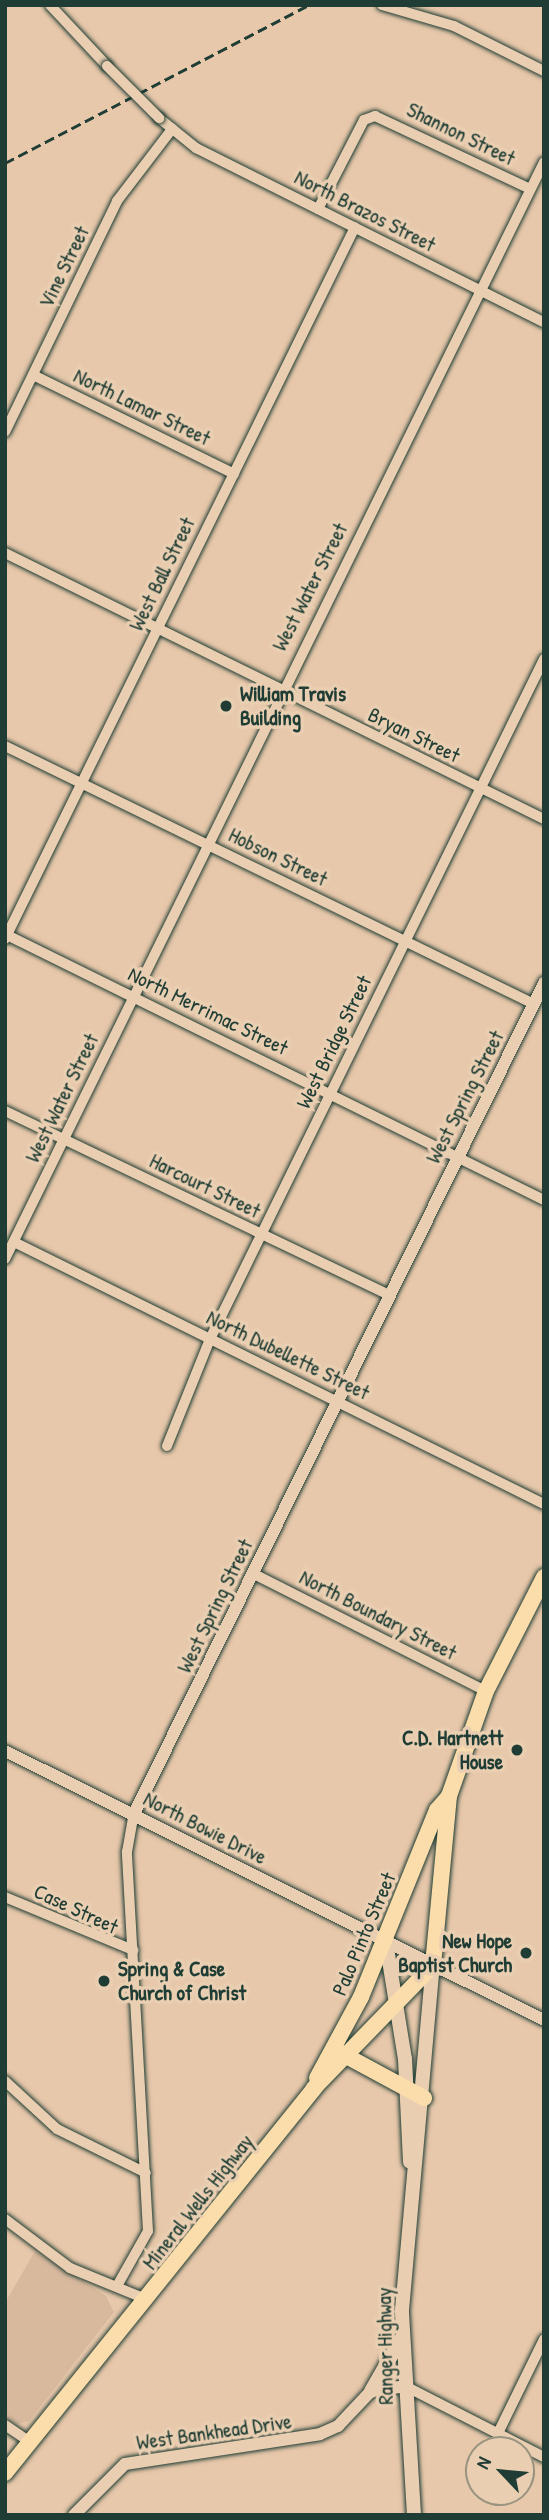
<!DOCTYPE html>
<style>
body{margin:0}
#map{position:relative;width:549px;height:2520px;overflow:hidden;background:#e8c8ab;font-family:"Patrick Hand",sans-serif}
div>[style]{position:absolute}
[style*='--x']{left:calc(var(--x)*1px);top:calc(var(--y)*1px);width:calc(var(--w)*1px);rotate:calc(var(--a)*1deg)}
.built>*{inset:0;background:#d9b99e}
.roads{filter:drop-shadow(0 0 2px #1f3d34) drop-shadow(0 0 2px #1f3d34)}
.minor>*{height:10px;margin:-5px;padding:0 5px;transform-origin:5px;border-radius:5px;background:#e9ceb1}
.tertiary>*{height:12px;margin:-6px;padding:0 6px;transform-origin:6px;border-radius:6px;background:#e9ceb1}
.secondary>*{height:14px;margin:-7px;padding:0 7px;transform-origin:7px;border-radius:7px;background:#e9ceb1}
.primary>*{height:16px;margin:-8px;padding:0 8px;transform-origin:8px;border-radius:8px;background:#fbddab}
.rail>*{height:2.5px;margin-top:-1.25px;transform-origin:0;background:repeating-linear-gradient(90deg,#1f3d34 0 10px,transparent 0 15px)}
.bridges{filter:drop-shadow(0 0 2px #1f3d34) drop-shadow(0 0 2px #1f3d34)}
.minor-bridge>*{height:10px;margin:-5px;padding:0 5px;transform-origin:5px;border-radius:5px;background:#e9ceb1}
.dots>*{width:19px;height:19px;translate:-50% -50%;box-sizing:border-box;border:4px solid #e9ceb1;border-radius:50%}
span{translate:-50% -50%;white-space:nowrap;text-align:center;line-height:1.15;-webkit-text-stroke:7px #e9ceb1;paint-order:stroke}
.street-label{font-size:21px;color:#1f3d34}
.poi-label{font-size:21px;color:#1f3d34;font-weight:700}
.left{translate:0 -50%;text-align:left}
.right{translate:-100% -50%;text-align:right}
.frame{position:absolute;inset:0;border:7px solid #1f3d34;pointer-events:none}
.north{position:absolute;left:465px;top:2436px;width:70px;height:70px;box-sizing:border-box;background:#e9ceb1;border:2px solid #98947f;border-radius:50%;rotate:296deg;font-size:19px;font-weight:700;line-height:28px;text-align:center;color:#1f3d34}
.north::after{content:'';display:block;margin:auto;width:24px;height:32px;background:#1f3d34;clip-path:polygon(50% 0,100% 100%,50% 72%,0 100%)}
</style>
<div id="map">
<div class="built">
<div style="clip-path:polygon(35px 2251px,106px 2296px,114px 2312px,29px 2421px,17px 2424px,5px 2417px,5px 2303px)"></div>
</div>
<div class="roads">
<div class="minor">
<div style="--x:50;--y:5;--w:83;--a:46.9"></div>
<div style="--x:382;--y:5;--w:75;--a:16.3"></div>
<div style="--x:454;--y:26;--w:101;--a:26.6"></div>
<div style="--x:159;--y:118;--w:48;--a:39"></div>
<div style="--x:196;--y:148;--w:389;--a:26.6"></div>
<div style="--x:318;--y:209;--w:100;--a:-62.7"></div>
<div style="--x:364;--y:120;--w:12;--a:-20"></div>
<div style="--x:375;--y:116;--w:171;--a:25.2"></div>
<div style="--x:33;--y:375;--w:224;--a:26.2"></div>
<div style="--x:5;--y:432;--w:257;--a:-64.1"></div>
<div style="--x:117;--y:201;--w:91;--a:-52.6"></div>
<div style="--x:5;--y:553;--w:601;--a:26.27"></div>
<div style="--x:5;--y:746;--w:589;--a:26"></div>
<div style="--x:5;--y:934;--w:601;--a:26.27"></div>
<div style="--x:5;--y:939;--w:793;--a:-63.82"></div>
<div style="--x:5;--y:1111;--w:426;--a:25.6"></div>
<div style="--x:14;--y:1242;--w:591;--a:26.31"></div>
<div style="--x:5;--y:1259;--w:1222;--a:-63.83"></div>
<div style="--x:167;--y:1446;--w:115;--a:-68.1"></div>
<div style="--x:210;--y:1339;--w:758;--a:-63.84"></div>
<div style="--x:252;--y:1573;--w:262;--a:26.8"></div>
<div style="--x:5;--y:1897;--w:139;--a:22.5"></div>
<div style="--x:5;--y:2081;--w:71;--a:42.7"></div>
<div style="--x:57;--y:2129;--w:99;--a:26.3"></div>
<div style="--x:5;--y:2219;--w:81;--a:37"></div>
<div style="--x:70;--y:2268;--w:84;--a:22.3"></div>
<div style="--x:117;--y:2286;--w:63;--a:-60.6"></div>
<div style="--x:148;--y:2231;--w:380;--a:-93.2"></div>
<div style="--x:127;--y:1852;--w:39;--a:-80"></div>
<div style="--x:405;--y:2386;--w:156;--a:27.1"></div>
<div style="--x:5;--y:2425;--w:30;--a:34"></div>
<div style="--x:500;--y:2429;--w:100;--a:-63.9"></div>
</div>
<div class="tertiary">
<div style="--x:5;--y:1751;--w:602;--a:26.52"></div>
<div style="--x:134;--y:1814;--w:927;--a:-63.74"></div>
<div style="--x:74;--y:2515;--w:72;--a:-45"></div>
<div style="--x:125;--y:2464;--w:197;--a:-8.7"></div>
<div style="--x:320;--y:2434;--w:20;--a:-24"></div>
<div style="--x:338;--y:2426;--w:48;--a:-46.7"></div>
<div style="--x:371;--y:2391;--w:34;--a:-8"></div>
</div>
<div class="secondary">
<div style="--x:386;--y:1942;--w:119;--a:80.8"></div>
<div style="--x:405;--y:2059;--w:103;--a:87.2"></div>
<div style="--x:371;--y:2391;--w:60;--a:-60"></div>
<div style="--x:414;--y:2515;--w:205;--a:-93.4"></div>
<div style="--x:402;--y:2310;--w:346;--a:-84.9"></div>
</div>
<div class="primary">
<div style="--x:337;--y:2051;--w:99;--a:28.4"></div>
<div style="--x:317;--y:2078;--w:92;--a:-61.5"></div>
<div style="--x:361;--y:1997;--w:202;--a:-67.9"></div>
<div style="--x:437;--y:1810;--w:18;--a:-49"></div>
<div style="--x:5;--y:2473;--w:494;--a:-51.2"></div>
<div style="--x:314;--y:2088;--w:171;--a:-45.9"></div>
<div style="--x:433;--y:1965;--w:170;--a:-84.6"></div>
<div style="--x:449;--y:1796;--w:111;--a:-70.6"></div>
<div style="--x:486;--y:1691;--w:128;--a:-63"></div>
</div>
</div>
<div class="rail">
<div style="--x:5;--y:163;--w:343;--a:-27.5"></div>
</div>
<div class="bridges">
<div class="minor-bridge">
<div style="--x:107;--y:66;--w:74;--a:45"></div>
</div>
</div>
<div class="dots">
<div style="left:226px;top:706px;background:#1f3d34"></div>
<div style="left:517px;top:1750px;background:#1f3d34"></div>
<div style="left:526px;top:1953px;background:#1f3d34"></div>
<div style="left:104px;top:1981px;background:#1f3d34"></div>
</div>
<div class="street-label">
<span style="left:461px;top:134px;rotate:26deg">Shannon Street</span>
<span style="left:365px;top:211px;rotate:27deg">North Brazos Street</span>
<span style="left:64px;top:267px;rotate:-64deg">Vine Street</span>
<span style="left:142px;top:407px;rotate:26deg">North Lamar Street</span>
<span style="left:162px;top:574px;rotate:-64deg">West Ball Street</span>
<span style="left:310px;top:587px;rotate:-63deg">West Water Street</span>
<span style="left:414px;top:735px;rotate:26deg">Bryan Street</span>
<span style="left:278px;top:857px;rotate:26deg">Hobson Street</span>
<span style="left:208px;top:1011px;rotate:26deg">North Merrimac Street</span>
<span style="left:334px;top:1042px;rotate:-64deg">West Bridge Street</span>
<span style="left:465px;top:1097px;rotate:-63deg">West Spring Street</span>
<span style="left:62px;top:1098px;rotate:-64deg">West Water Street</span>
<span style="left:205px;top:1186px;rotate:26deg">Harcourt Street</span>
<span style="left:288px;top:1355px;rotate:26deg">North Dubellette Street</span>
<span style="left:215px;top:1606px;rotate:-64deg">West Spring Street</span>
<span style="left:378px;top:1615px;rotate:27deg">North Boundary Street</span>
<span style="left:205px;top:1828px;rotate:27deg">North Bowie Drive</span>
<span style="left:76px;top:1909px;rotate:25deg">Case Street</span>
<span style="left:364px;top:1934px;rotate:-67deg">Palo Pinto Street</span>
<span style="left:198px;top:2202px;rotate:-52deg">Mineral Wells Highway</span>
<span style="left:385px;top:2346px;rotate:-91deg">Ranger Highway</span>
<span style="left:214px;top:2432px;rotate:-8deg">West Bankhead Drive</span>
</div>
<div class="poi-label">
<span class="left" style="left:240px;top:706px">William Travis<br>Building</span>
<span class="right" style="left:503px;top:1750px">C.D. Hartnett<br>House</span>
<span class="right" style="left:512px;top:1953px">New Hope<br>Baptist Church</span>
<span class="left" style="left:118px;top:1981px">Spring &amp; Case<br>Church of Christ</span>
</div>
<div class="frame"></div>
<div class="north">N</div>
</div>
